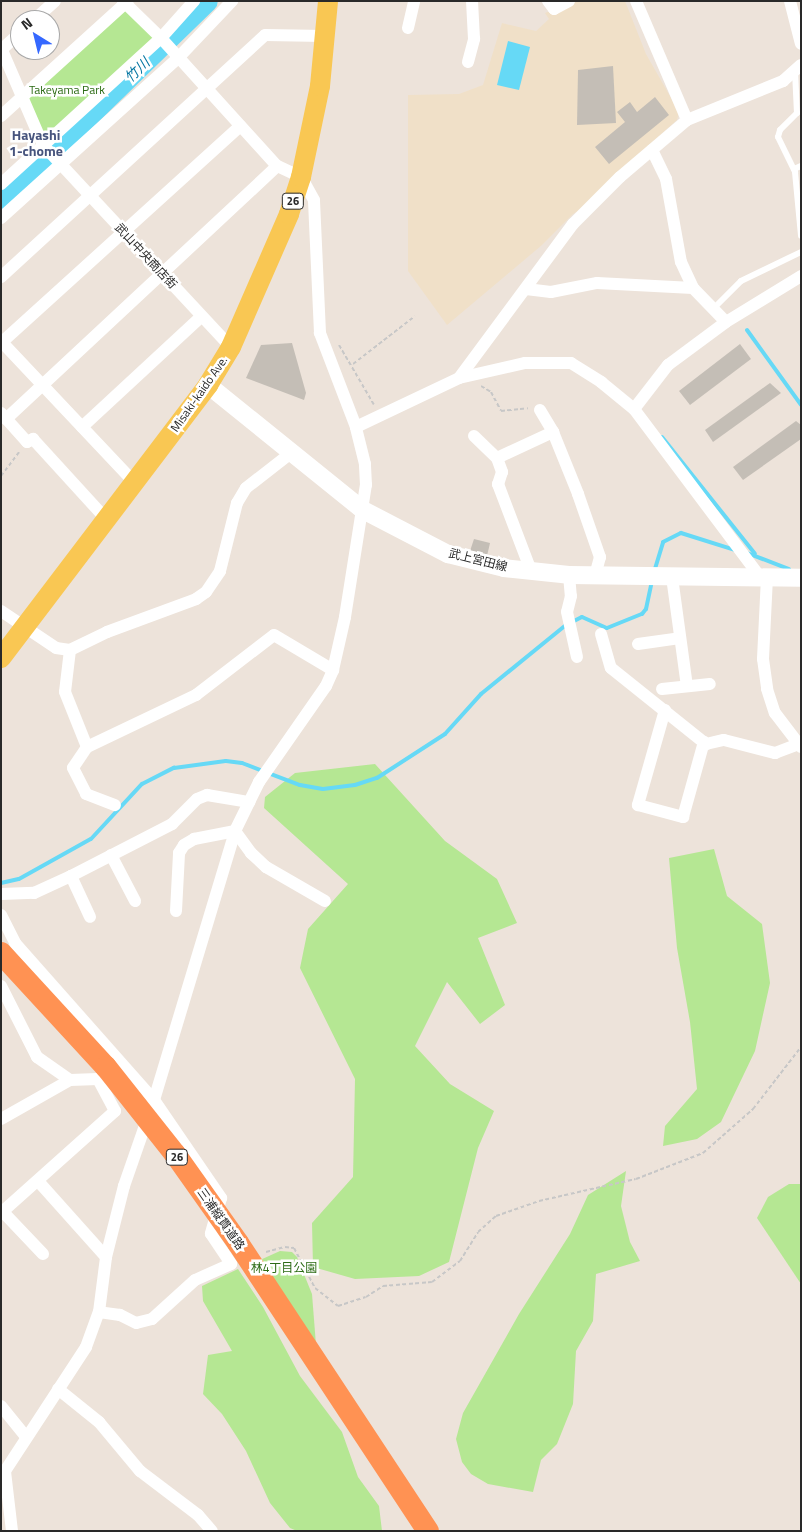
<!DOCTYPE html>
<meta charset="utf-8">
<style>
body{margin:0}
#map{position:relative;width:802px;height:1532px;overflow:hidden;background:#ede3da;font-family:"Titillium Web","Noto Sans JP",sans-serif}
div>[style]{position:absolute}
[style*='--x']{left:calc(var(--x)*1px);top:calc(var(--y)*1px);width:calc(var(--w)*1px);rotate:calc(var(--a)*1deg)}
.education>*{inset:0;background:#f0e0c8}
.green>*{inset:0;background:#b5e793}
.water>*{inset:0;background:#66d9f6}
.stream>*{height:4px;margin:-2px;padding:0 2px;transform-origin:2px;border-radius:2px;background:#66d9f6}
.river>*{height:21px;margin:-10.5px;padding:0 10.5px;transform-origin:10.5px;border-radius:10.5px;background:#66d9f6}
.building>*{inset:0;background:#c4beb6}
.path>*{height:2px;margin-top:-1px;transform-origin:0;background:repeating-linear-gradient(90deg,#c7c7c7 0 4px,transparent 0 6.5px)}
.lane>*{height:6px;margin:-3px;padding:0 3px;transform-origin:3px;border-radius:3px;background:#fff}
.street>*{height:12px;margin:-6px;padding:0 6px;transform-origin:6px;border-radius:6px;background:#fff}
.secondary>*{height:18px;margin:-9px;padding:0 9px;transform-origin:9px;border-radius:9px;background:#fff}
.primary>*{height:20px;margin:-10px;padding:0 10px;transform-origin:10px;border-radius:10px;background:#f9c753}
.highway>*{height:22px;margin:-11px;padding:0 11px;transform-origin:11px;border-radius:11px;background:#ff9253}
span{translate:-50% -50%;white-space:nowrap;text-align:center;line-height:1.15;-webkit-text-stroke:5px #fff;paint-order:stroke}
.shield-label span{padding:1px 4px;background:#fff;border:1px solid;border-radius:4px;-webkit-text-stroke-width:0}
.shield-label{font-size:11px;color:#292929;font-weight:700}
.park-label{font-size:12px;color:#2c6b15}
.street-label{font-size:12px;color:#292929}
.water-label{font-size:14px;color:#0576a2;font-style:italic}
.neighbourhood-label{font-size:14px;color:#47547d;font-weight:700}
.frame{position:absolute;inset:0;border:2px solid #292929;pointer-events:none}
.north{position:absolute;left:10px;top:10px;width:50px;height:50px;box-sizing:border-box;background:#fff;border:1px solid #a9a9a9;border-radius:50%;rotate:324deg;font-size:14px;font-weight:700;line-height:20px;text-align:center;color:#292929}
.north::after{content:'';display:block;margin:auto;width:18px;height:22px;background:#3568ff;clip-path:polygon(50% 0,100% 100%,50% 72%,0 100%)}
</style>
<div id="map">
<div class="education">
<div style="clip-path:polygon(575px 1px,625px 1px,646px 54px,679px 112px,677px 120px,630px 162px,590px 204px,573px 214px,542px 245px,447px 325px,408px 271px,408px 95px,459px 94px,483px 85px,502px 23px,536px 31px,549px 19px,545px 13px)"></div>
</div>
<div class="green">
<div style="clip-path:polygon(126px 4px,161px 38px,43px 145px,22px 97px)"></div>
<div style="clip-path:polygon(375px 764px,445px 841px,497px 879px,517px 923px,478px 938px,505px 1005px,480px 1024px,447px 982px,415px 1046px,450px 1084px,494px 1111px,478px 1148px,449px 1262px,419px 1276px,355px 1279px,313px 1267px,312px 1223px,353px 1177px,355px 1079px,300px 968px,308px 929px,348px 884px,264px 808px,265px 797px,295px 773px)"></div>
<div style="clip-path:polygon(714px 849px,727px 896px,762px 924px,770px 983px,755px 1051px,721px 1122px,697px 1139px,663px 1146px,665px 1126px,697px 1089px,690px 1022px,677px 948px,669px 858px)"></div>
<div style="clip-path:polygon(626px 1171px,621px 1206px,630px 1242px,640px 1261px,596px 1274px,593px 1321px,576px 1351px,573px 1404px,557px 1444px,541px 1460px,533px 1492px,488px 1484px,471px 1474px,462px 1462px,456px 1439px,463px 1413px,519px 1314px,570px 1234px,588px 1195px)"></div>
<div style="clip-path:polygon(789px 1184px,801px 1184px,801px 1284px,757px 1218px,768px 1197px)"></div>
<div style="clip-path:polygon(280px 1251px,292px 1252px,297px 1257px,312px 1294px,316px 1345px,260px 1260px)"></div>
<div style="clip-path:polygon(238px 1269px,263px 1307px,300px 1376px,342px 1432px,358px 1477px,379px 1506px,382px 1531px,297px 1531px,290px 1528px,270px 1503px,246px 1451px,222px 1414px,203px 1394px,208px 1355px,232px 1351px,203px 1301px,202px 1286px)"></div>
</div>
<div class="water">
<div style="clip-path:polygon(508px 41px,530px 47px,519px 90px,497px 85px)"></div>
</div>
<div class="stream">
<div style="--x:747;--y:330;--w:92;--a:54.2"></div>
<div style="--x:662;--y:437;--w:149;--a:51.5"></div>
<div style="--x:747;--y:553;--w:45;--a:20.9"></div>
<div style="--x:654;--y:572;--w:31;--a:-73"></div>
<div style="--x:663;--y:542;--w:20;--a:-27"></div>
<div style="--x:681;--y:533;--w:57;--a:17.5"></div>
<div style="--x:572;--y:622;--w:11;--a:-27"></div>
<div style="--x:582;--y:617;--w:27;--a:24"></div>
<div style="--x:607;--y:628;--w:38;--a:-22"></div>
<div style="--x:642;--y:614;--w:6;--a:-51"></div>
<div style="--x:646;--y:609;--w:29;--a:-78"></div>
<div style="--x:1;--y:883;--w:18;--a:-13"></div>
<div style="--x:19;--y:879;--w:82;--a:-29.1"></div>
<div style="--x:91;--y:839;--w:75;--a:-47.2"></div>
<div style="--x:142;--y:784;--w:36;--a:-27"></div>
<div style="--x:174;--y:768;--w:52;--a:-7.7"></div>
<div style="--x:226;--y:761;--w:16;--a:7"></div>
<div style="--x:242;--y:763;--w:62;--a:20.8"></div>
<div style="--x:300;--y:785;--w:23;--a:10"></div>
<div style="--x:323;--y:789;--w:32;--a:-7"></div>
<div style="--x:355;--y:785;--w:23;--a:-18"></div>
<div style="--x:377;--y:778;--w:81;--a:-32.9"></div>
<div style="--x:445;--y:734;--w:54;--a:-48"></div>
<div style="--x:481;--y:694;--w:109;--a:-39.1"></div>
</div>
<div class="river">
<div style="--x:1;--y:201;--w:287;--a:-44.2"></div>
</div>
<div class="building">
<div style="clip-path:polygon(613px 66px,616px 123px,577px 125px,578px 70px)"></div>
<div style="clip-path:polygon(655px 97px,669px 115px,609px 164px,595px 147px,625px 122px,617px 112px,630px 102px,637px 112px)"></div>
<div style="clip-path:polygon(292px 343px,306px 393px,304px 400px,246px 378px,261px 345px)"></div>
<div style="clip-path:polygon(740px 344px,751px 359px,690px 405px,679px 391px)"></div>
<div style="clip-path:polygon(770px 383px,781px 393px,713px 442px,705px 430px)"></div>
<div style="clip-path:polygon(796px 421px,801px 425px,801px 439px,743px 480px,733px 467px)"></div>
<div style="clip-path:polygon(474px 539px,490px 543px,487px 556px,470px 551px)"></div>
</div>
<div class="path">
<div style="--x:339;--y:345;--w:69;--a:59.7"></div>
<div style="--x:353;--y:364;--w:78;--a:-37.7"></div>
<div style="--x:481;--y:386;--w:12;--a:31"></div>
<div style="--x:491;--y:392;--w:21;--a:62"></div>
<div style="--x:501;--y:411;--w:27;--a:-6"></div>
<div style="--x:1;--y:476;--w:30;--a:-53"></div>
<div style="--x:266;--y:1252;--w:20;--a:-15"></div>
<div style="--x:285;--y:1247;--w:9;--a:6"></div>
<div style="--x:294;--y:1248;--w:45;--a:62.3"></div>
<div style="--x:315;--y:1288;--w:29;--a:38"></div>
<div style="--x:338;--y:1306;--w:29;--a:-18"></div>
<div style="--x:366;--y:1297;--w:20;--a:-33"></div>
<div style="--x:383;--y:1286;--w:49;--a:-4.7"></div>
<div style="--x:432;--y:1282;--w:35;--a:-37"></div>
<div style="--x:460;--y:1261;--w:34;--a:-58"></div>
<div style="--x:478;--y:1232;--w:24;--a:-42"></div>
<div style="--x:496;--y:1216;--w:46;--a:-19.2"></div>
<div style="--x:539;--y:1201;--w:99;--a:-12.8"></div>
<div style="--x:636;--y:1179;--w:72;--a:-21.2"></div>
<div style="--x:703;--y:1153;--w:67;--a:-41.3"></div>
<div style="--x:753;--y:1109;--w:78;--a:-52.3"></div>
</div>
<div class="lane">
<div style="--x:795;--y:71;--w:42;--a:87.3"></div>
<div style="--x:797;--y:113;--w:24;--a:135"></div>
<div style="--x:780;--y:130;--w:7;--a:106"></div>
<div style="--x:778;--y:137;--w:39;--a:64"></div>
<div style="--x:795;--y:172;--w:64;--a:84.6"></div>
<div style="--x:794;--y:169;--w:8;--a:-23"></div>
<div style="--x:714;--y:308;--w:38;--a:-45"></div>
<div style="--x:741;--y:281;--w:67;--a:-25.8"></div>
</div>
<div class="street">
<div style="--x:548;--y:1;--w:10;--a:53"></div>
<div style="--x:554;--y:9;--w:17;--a:-28"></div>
<div style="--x:790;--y:1;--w:44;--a:75.7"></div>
<div style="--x:34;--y:20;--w:28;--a:-42"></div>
<div style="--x:408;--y:28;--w:28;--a:-77"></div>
<div style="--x:1;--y:48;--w:106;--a:66.6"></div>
<div style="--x:43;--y:145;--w:276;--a:47.1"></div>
<div style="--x:1;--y:50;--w:25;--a:-42"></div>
<div style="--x:468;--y:62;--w:24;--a:-75"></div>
<div style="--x:474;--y:39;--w:38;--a:-93"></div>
<div style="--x:1;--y:116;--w:171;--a:-42.2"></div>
<div style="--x:687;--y:120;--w:104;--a:-22.1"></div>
<div style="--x:783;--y:81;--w:24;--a:-42"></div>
<div style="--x:652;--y:150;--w:32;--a:64"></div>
<div style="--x:666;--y:179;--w:84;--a:79.8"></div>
<div style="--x:681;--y:262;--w:29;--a:65"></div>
<div style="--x:1;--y:184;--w:217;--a:-42.4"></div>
<div style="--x:161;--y:38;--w:50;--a:-48.3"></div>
<div style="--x:1;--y:218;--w:239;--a:-42.1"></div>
<div style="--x:178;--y:58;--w:79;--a:-46.5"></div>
<div style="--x:1;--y:277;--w:358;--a:-42.5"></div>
<div style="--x:265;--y:35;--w:60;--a:1"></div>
<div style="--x:526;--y:289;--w:25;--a:7"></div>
<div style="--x:551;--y:292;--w:47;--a:-11.1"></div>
<div style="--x:597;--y:283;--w:96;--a:3"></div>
<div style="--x:693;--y:288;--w:47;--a:45.9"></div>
<div style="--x:1;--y:341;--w:195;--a:46.7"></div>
<div style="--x:1;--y:343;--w:323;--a:-42.2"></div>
<div style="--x:459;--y:378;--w:192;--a:-53.5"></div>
<div style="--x:573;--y:224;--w:66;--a:-45"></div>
<div style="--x:620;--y:177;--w:88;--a:-40.4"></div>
<div style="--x:687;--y:120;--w:129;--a:-113.2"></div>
<div style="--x:634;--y:409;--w:56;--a:-52.3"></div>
<div style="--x:668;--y:365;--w:72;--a:-36.6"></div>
<div style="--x:726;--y:322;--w:88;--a:-31.5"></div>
<div style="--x:540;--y:410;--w:26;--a:59"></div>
<div style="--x:553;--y:432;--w:67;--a:68"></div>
<div style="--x:578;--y:494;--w:67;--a:70.8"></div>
<div style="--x:600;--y:557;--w:20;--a:105"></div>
<div style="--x:1;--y:413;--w:39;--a:48"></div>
<div style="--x:27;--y:442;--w:7;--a:-27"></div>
<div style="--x:33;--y:439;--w:110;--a:47.6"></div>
<div style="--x:6;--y:419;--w:371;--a:-43"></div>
<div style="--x:82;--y:427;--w:163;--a:-42.8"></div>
<div style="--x:356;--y:427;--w:114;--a:-25.4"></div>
<div style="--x:459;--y:378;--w:68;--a:-12.8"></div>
<div style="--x:525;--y:363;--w:46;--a:0"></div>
<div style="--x:571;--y:363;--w:36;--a:32"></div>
<div style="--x:601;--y:382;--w:43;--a:39.3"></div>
<div style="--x:634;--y:409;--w:210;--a:53.1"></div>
<div style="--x:474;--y:436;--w:32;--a:44"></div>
<div style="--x:497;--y:458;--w:15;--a:70"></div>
<div style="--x:502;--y:472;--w:13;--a:108"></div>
<div style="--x:498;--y:484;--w:93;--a:69.2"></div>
<div style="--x:497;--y:458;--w:62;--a:-24.9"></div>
<div style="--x:569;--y:575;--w:21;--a:85"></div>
<div style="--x:571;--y:596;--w:16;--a:104"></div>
<div style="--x:567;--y:612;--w:46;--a:77.5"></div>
<div style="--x:672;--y:577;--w:110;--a:82.2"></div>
<div style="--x:767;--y:577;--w:82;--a:92.8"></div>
<div style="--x:763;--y:659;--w:30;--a:82"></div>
<div style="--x:767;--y:689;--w:25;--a:72"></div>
<div style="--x:775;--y:713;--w:43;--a:52.6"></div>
<div style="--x:1;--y:611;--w:66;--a:33.9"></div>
<div style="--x:56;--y:648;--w:14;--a:8"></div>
<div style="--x:70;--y:650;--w:42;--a:96.8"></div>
<div style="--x:65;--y:692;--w:59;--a:68.2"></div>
<div style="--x:87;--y:747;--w:121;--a:-25.5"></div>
<div style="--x:196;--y:695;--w:98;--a:-37.6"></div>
<div style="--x:274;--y:635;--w:69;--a:30.7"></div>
<div style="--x:601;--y:634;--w:35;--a:74"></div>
<div style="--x:611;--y:668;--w:122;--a:38.7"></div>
<div style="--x:706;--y:744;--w:18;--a:-13"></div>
<div style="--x:724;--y:740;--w:53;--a:14.3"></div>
<div style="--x:775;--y:753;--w:25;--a:-21"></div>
<div style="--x:638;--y:644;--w:42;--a:-8.1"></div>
<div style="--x:70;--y:650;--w:41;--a:-25.9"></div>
<div style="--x:107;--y:632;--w:95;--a:-20.3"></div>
<div style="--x:196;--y:599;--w:12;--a:-35"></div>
<div style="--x:206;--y:592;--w:25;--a:-56"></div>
<div style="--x:220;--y:571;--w:70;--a:-76"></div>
<div style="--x:237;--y:503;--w:17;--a:-59"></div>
<div style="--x:246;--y:488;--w:57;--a:-37.9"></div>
<div style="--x:662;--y:689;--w:48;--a:-5.9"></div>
<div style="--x:665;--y:710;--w:99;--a:105.9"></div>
<div style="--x:638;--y:805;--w:47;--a:14.9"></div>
<div style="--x:683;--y:817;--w:78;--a:-74.4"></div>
<div style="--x:87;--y:747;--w:25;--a:124"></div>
<div style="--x:73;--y:768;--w:29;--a:63"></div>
<div style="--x:86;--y:794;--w:31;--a:21"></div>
<div style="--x:111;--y:855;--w:52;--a:62.4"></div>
<div style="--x:71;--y:876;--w:45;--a:65.1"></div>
<div style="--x:1;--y:894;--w:33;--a:-2"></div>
<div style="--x:34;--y:893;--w:41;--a:-24.7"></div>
<div style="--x:71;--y:876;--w:114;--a:-27.2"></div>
<div style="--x:172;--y:824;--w:35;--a:-45"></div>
<div style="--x:197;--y:799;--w:11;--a:-22"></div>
<div style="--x:207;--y:795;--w:43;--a:9.5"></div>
<div style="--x:176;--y:911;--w:58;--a:-87"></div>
<div style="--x:179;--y:853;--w:9;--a:-58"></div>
<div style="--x:184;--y:845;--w:12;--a:-31"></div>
<div style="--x:194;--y:839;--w:42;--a:-11"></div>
<div style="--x:235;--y:831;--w:27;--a:54"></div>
<div style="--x:251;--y:853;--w:21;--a:43"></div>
<div style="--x:266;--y:867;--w:68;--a:30"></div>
<div style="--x:1;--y:915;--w:31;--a:63"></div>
<div style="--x:15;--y:943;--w:210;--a:48.5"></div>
<div style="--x:154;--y:1100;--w:119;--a:55.6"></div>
<div style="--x:221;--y:1198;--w:37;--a:106"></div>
<div style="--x:211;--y:1234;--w:36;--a:56"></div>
<div style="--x:231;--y:1264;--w:39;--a:156"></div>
<div style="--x:195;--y:1280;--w:58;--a:137.8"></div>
<div style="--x:152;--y:1319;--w:16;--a:166"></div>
<div style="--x:136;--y:1323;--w:18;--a:-153"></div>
<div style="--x:120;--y:1315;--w:21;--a:-172"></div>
<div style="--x:1;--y:986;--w:80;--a:63.1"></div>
<div style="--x:37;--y:1057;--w:40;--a:34.9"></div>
<div style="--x:70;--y:1080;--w:28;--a:-2"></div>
<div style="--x:98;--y:1079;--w:8;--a:-23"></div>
<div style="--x:1;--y:1119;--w:79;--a:-29.5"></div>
<div style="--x:38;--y:1181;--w:102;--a:48.2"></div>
<div style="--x:3;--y:1212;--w:58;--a:46.4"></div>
<div style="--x:1;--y:1213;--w:153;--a:-41.8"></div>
<div style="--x:115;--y:1111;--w:36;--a:-118"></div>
<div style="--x:58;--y:1389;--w:53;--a:38.8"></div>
<div style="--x:99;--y:1422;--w:64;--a:50.1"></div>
<div style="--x:140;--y:1471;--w:73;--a:37.2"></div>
<div style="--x:198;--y:1515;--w:21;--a:49"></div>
<div style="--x:1;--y:1406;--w:38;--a:51"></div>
<div style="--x:12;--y:1531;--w:60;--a:-96.7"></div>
<div style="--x:5;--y:1471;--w:148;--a:-56.8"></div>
<div style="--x:86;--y:1347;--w:37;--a:-70"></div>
<div style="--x:99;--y:1312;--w:55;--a:-82.7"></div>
<div style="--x:106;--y:1257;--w:73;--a:-75.8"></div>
<div style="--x:124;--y:1186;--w:91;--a:-70.8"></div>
<div style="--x:154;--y:1100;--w:281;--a:-73.2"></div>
<div style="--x:235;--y:831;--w:55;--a:-63.9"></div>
<div style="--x:259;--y:782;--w:117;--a:-55.1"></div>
<div style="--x:326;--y:686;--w:17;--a:-66"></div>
<div style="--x:333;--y:670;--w:54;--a:-77.2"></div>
<div style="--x:345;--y:617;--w:134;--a:-81"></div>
<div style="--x:366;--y:485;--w:21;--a:-93"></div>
<div style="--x:365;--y:464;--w:38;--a:-104"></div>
<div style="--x:356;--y:427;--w:101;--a:-111"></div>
<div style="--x:320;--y:333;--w:133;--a:-92.6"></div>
<div style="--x:314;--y:200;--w:26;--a:-119"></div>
<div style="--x:301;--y:177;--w:26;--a:-155"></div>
<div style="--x:277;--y:166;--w:173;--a:-132.2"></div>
<div style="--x:161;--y:38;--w:53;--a:-135.8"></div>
</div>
<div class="secondary">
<div style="--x:208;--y:385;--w:199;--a:38.9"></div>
<div style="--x:363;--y:510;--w:96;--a:27.4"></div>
<div style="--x:448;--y:554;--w:58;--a:14"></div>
<div style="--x:504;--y:568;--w:65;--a:6.1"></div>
<div style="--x:569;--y:575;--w:232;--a:0.7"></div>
</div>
<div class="primary">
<div style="--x:1;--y:658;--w:343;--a:-52.8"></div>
<div style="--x:208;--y:385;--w:44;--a:-58.8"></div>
<div style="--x:231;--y:347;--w:145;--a:-66.4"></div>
<div style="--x:289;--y:214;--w:39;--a:-72"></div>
<div style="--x:301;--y:177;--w:93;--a:-78.2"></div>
<div style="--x:320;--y:86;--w:85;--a:-84.6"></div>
</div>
<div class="highway">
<div style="--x:1;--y:953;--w:155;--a:47.4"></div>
<div style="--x:106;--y:1067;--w:111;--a:51.6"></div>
<div style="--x:175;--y:1154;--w:109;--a:54.7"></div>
<div style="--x:238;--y:1243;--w:345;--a:56.6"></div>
</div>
<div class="shield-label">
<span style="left:293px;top:201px">26</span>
<span style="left:177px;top:1157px">26</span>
</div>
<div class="park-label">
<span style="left:67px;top:90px">Takeyama Park</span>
<span style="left:284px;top:1268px">林4丁目公園</span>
</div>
<div class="street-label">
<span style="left:146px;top:256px;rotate:47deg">武山中央商店街</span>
<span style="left:199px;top:394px;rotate:-55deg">Misaki-kaido Ave.</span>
<span style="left:478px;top:560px;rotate:14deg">武上宮田線</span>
<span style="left:221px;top:1219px;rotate:55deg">三浦縦貫道路</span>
</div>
<div class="water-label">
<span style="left:137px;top:70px;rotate:-44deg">竹川</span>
</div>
<div class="neighbourhood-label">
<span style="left:36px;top:143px">Hayashi<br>1-chome</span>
</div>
<div class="frame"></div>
<div class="north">N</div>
</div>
